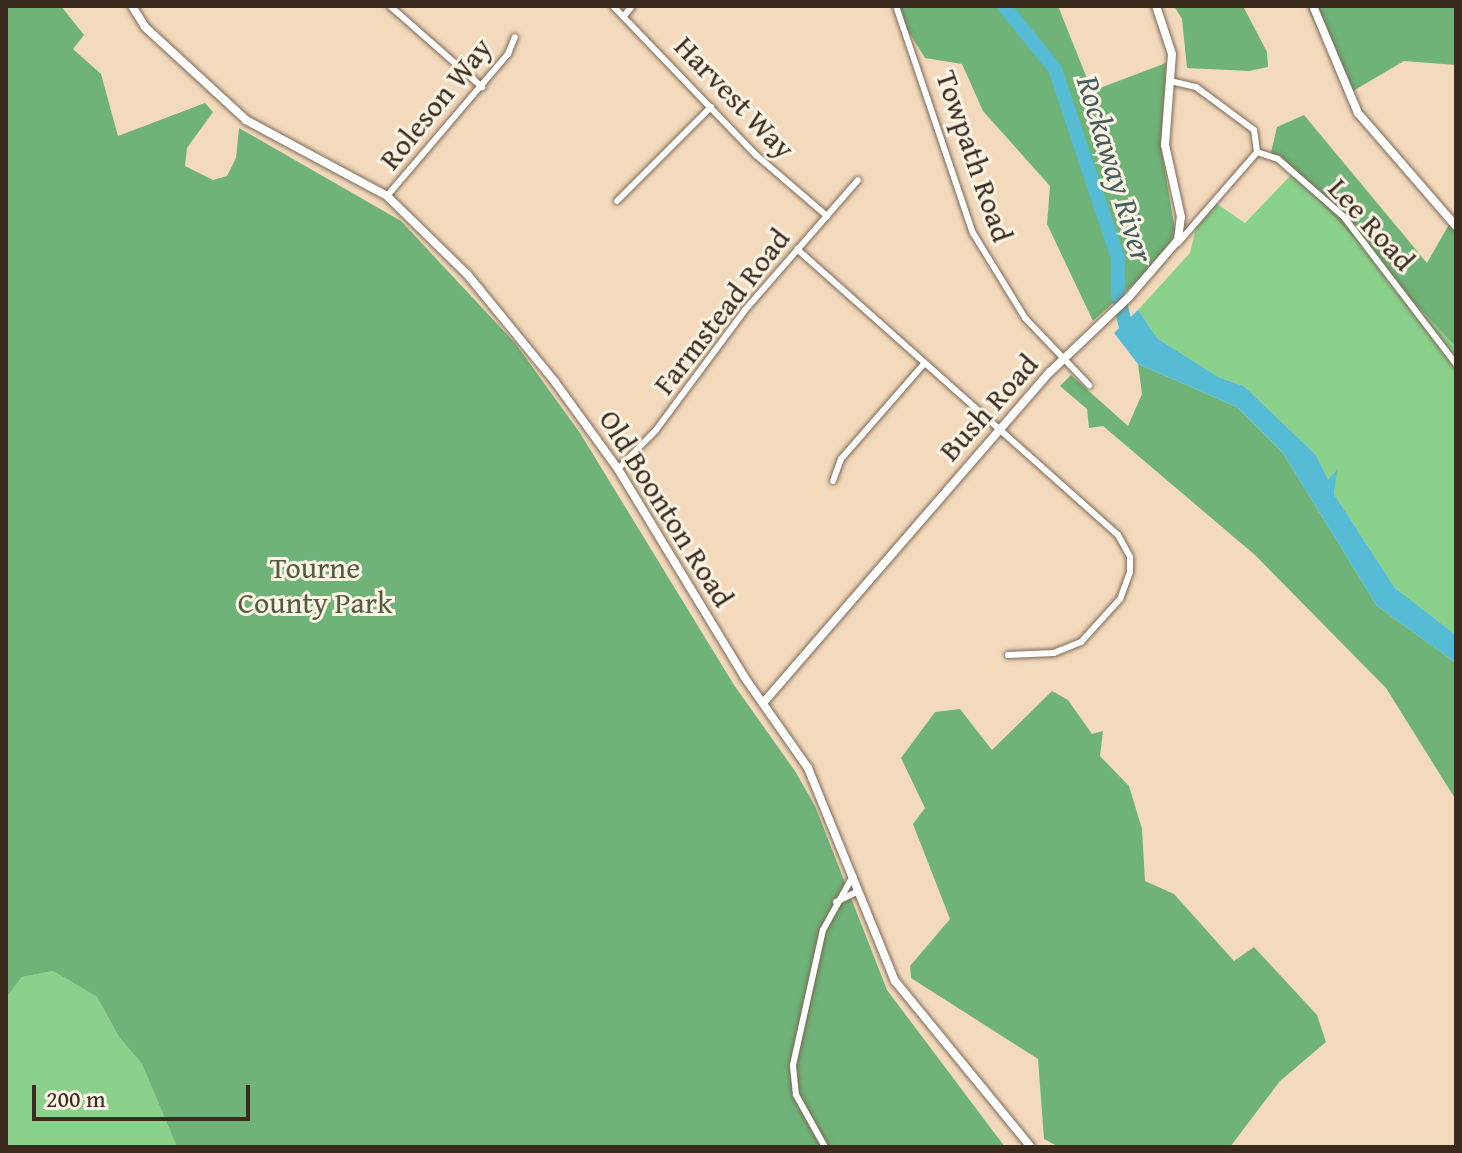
<!DOCTYPE html>
<style>
body{margin:0}
#map{position:relative;width:1462px;height:1153px;overflow:hidden;background:#f4dabd;font-family:"Gentium Book Plus",serif}
div>[style]{position:absolute}
[style*='--x']{left:calc(var(--x)*1px);top:calc(var(--y)*1px);width:calc(var(--w)*1px);rotate:calc(var(--a)*1deg)}
.green>*{inset:0;background:#8ad18c}
.forest>*{inset:0;background:#6fb378}
.water>*{inset:0;background:#56bbd4}
.river>*{height:14px;margin:-7px;padding:0 7px;transform-origin:7px;border-radius:7px;background:#56bbd4}
.roads{filter:drop-shadow(0 0 2px #7c6856) drop-shadow(0 0 2px #7c6856)}
.street>*{height:6px;margin:-3px;padding:0 3px;transform-origin:3px;border-radius:3px;background:#fff}
.secondary>*{height:8px;margin:-4px;padding:0 4px;transform-origin:4px;border-radius:4px;background:#fff}
span{translate:-50% -50%;white-space:nowrap;text-align:center;line-height:1.15;-webkit-text-stroke:6px #fcf5e5;paint-order:stroke}
.street-label{font-size:30px;color:#3b2a1e}
.park-label{font-size:30px;color:#535c3f}
.water-label{font-size:32px;color:#445d5e;font-style:italic}
.frame{position:absolute;inset:0;border:8px solid #3b2a1e;pointer-events:none}
.scale{position:absolute;left:32px;top:1085px;width:218px;height:36px;box-sizing:border-box;border:4px solid #3b2a1e;border-top:0;padding-left:10px;font-size:24px;line-height:28px;white-space:nowrap;color:#3b2a1e;-webkit-text-stroke:6px #fcf5e5;paint-order:stroke}
</style>
<div id="map">
<div class="green">
<div style="clip-path:polygon(1293px 173px,1456px 347px,1456px 635px,1395px 588px,1334px 494px,1336px 471px,1328px 481px,1316px 455px,1244px 386px,1218px 377px,1157px 338px,1138px 310px,1190px 253px,1198px 219px,1214px 202px,1245px 223px)"></div>
<div style="clip-path:polygon(53px 971px,97px 997px,119px 1037px,142px 1064px,177px 1147px,6px 1147px,6px 998px,22px 977px)"></div>
</div>
<div class="forest">
<div style="clip-path:polygon(6px 6px,61px 6px,84px 35px,73px 49px,101px 74px,118px 136px,205px 103px,213px 112px,187px 148px,185px 166px,213px 180px,227px 176px,236px 158px,239px 128px,401px 221px,515px 343px,580px 433px,734px 685px,795px 771px,815px 806px,887px 990px,1005px 1147px,177px 1147px,142px 1064px,119px 1037px,97px 997px,53px 971px,22px 977px,6px 998px)"></div>
<div style="clip-path:polygon(893px 6px,1058px 6px,1092px 91px,1166px 63px,1161px 147px,1175px 230px,1171px 245px,1144px 275px,1093px 321px,1047px 224px,1050px 186px,983px 111px,962px 64px,925px 58px)"></div>
<div style="clip-path:polygon(1174px 6px,1243px 6px,1267px 52px,1268px 67px,1249px 71px,1187px 68px,1182px 19px)"></div>
<div style="clip-path:polygon(1307px 6px,1456px 7px,1456px 65px,1404px 61px,1348px 94px)"></div>
<div style="clip-path:polygon(1304px 115px,1427px 263px,1451px 221px,1456px 226px,1456px 347px,1293px 173px,1270px 157px,1277px 127px)"></div>
<div style="clip-path:polygon(1138px 364px,1237px 407px,1283px 453px,1377px 606px,1456px 663px,1456px 800px,1386px 688px,1255px 555px,1103px 426px,1089px 428px,1087px 409px,1060px 386px,1071px 375px,1128px 426px,1142px 394px)"></div>
<div style="clip-path:polygon(1052px 691px,1068px 700px,1092px 734px,1103px 731px,1100px 756px,1129px 786px,1142px 829px,1145px 881px,1174px 894px,1234px 961px,1254px 947px,1317px 1015px,1326px 1042px,1280px 1081px,1230px 1147px,1059px 1147px,1044px 1139px,1038px 1059px,911px 978px,910px 966px,950px 919px,913px 824px,925px 808px,901px 758px,935px 712px,960px 709px,992px 750px)"></div>
</div>
<div class="water">
<div style="clip-path:polygon(1138px 310px,1157px 338px,1218px 377px,1244px 386px,1316px 455px,1328px 480px,1337px 470px,1334px 494px,1395px 588px,1456px 635px,1456px 663px,1377px 606px,1283px 453px,1237px 407px,1138px 364px,1114px 333px)"></div>
</div>
<div class="river">
<div style="--x:1004;--y:6;--w:81;--a:51"></div>
<div style="--x:1055;--y:69;--w:199;--a:71.6"></div>
<div style="--x:1118;--y:258;--w:35;--a:90"></div>
<div style="--x:1118;--y:293;--w:37;--a:77"></div>
<div style="--x:1126;--y:329;--w:11;--a:45"></div>
</div>
<div class="roads">
<div class="street">
<div style="--x:390;--y:6;--w:123;--a:41.4"></div>
<div style="--x:613;--y:6;--w:207;--a:46.2"></div>
<div style="--x:756;--y:155;--w:94;--a:40.7"></div>
<div style="--x:896;--y:6;--w:240;--a:71.3"></div>
<div style="--x:973;--y:233;--w:100;--a:58.5"></div>
<div style="--x:1025;--y:318;--w:93;--a:46.3"></div>
<div style="--x:624;--y:16;--w:13;--a:-51"></div>
<div style="--x:1170;--y:81;--w:27;--a:13"></div>
<div style="--x:1196;--y:87;--w:72;--a:36.6"></div>
<div style="--x:1254;--y:130;--w:22;--a:82"></div>
<div style="--x:1257;--y:152;--w:22;--a:18"></div>
<div style="--x:1278;--y:159;--w:88;--a:41.3"></div>
<div style="--x:1344;--y:217;--w:185;--a:52.7"></div>
<div style="--x:387;--y:196;--w:187;--a:-49.6"></div>
<div style="--x:508;--y:54;--w:18;--a:-68"></div>
<div style="--x:617;--y:201;--w:133;--a:-45"></div>
<div style="--x:1178;--y:243;--w:121;--a:-49"></div>
<div style="--x:797;--y:249;--w:430;--a:41.7"></div>
<div style="--x:1118;--y:535;--w:25;--a:61"></div>
<div style="--x:1130;--y:557;--w:15;--a:90"></div>
<div style="--x:1130;--y:572;--w:29;--a:110"></div>
<div style="--x:1120;--y:599;--w:58;--a:132.2"></div>
<div style="--x:1081;--y:642;--w:29;--a:158"></div>
<div style="--x:1054;--y:653;--w:46;--a:177.5"></div>
<div style="--x:618;--y:469;--w:54;--a:-45.7"></div>
<div style="--x:656;--y:430;--w:149;--a:-53.4"></div>
<div style="--x:745;--y:310;--w:172;--a:-49"></div>
<div style="--x:833;--y:481;--w:23;--a:-70"></div>
<div style="--x:841;--y:459;--w:125;--a:-48.9"></div>
<div style="--x:836;--y:902;--w:25;--a:-26"></div>
<div style="--x:825;--y:1147;--w:60;--a:-119.1"></div>
<div style="--x:796;--y:1095;--w:30;--a:-96"></div>
<div style="--x:793;--y:1065;--w:138;--a:-77.5"></div>
<div style="--x:823;--y:930;--w:62;--a:-60.9"></div>
</div>
<div class="secondary">
<div style="--x:132;--y:6;--w:25;--a:58"></div>
<div style="--x:145;--y:27;--w:137;--a:42.6"></div>
<div style="--x:246;--y:120;--w:160;--a:28.3"></div>
<div style="--x:387;--y:196;--w:112;--a:44.3"></div>
<div style="--x:467;--y:274;--w:139;--a:50.8"></div>
<div style="--x:555;--y:382;--w:107;--a:54.1"></div>
<div style="--x:618;--y:469;--w:245;--a:58.7"></div>
<div style="--x:745;--y:678;--w:110;--a:55"></div>
<div style="--x:808;--y:768;--w:230;--a:67.8"></div>
<div style="--x:895;--y:981;--w:215;--a:50.7"></div>
<div style="--x:1313;--y:6;--w:116;--a:67.2"></div>
<div style="--x:1358;--y:113;--w:150;--a:49.1"></div>
<div style="--x:763;--y:703;--w:438;--a:-49.1"></div>
<div style="--x:1050;--y:372;--w:109;--a:-43.5"></div>
<div style="--x:1129;--y:297;--w:75;--a:-49.3"></div>
<div style="--x:1178;--y:240;--w:23;--a:-83"></div>
<div style="--x:1181;--y:217;--w:74;--a:-102.5"></div>
<div style="--x:1165;--y:145;--w:91;--a:-85.6"></div>
<div style="--x:1172;--y:54;--w:51;--a:-108.4"></div>
</div>
</div>
<div class="street-label">
<span style="left:735px;top:97px;rotate:46deg">Harvest Way</span>
<span style="left:435px;top:103px;rotate:-51deg">Roleson Way</span>
<span style="left:975px;top:156px;rotate:71deg">Towpath Road</span>
<span style="left:1372px;top:224px;rotate:48deg">Lee Road</span>
<span style="left:721px;top:311px;rotate:-52deg">Farmstead Road</span>
<span style="left:988px;top:407px;rotate:-48deg">Bush Road</span>
<span style="left:667px;top:508px;rotate:58deg">Old Boonton Road</span>
</div>
<div class="park-label">
<span style="left:315px;top:584px">Tourne<br>County Park</span>
</div>
<div class="water-label">
<span style="left:1115px;top:169px;rotate:73deg">Rockaway River</span>
</div>
<div class="frame"></div>
<div class="scale">200 m</div>
</div>
